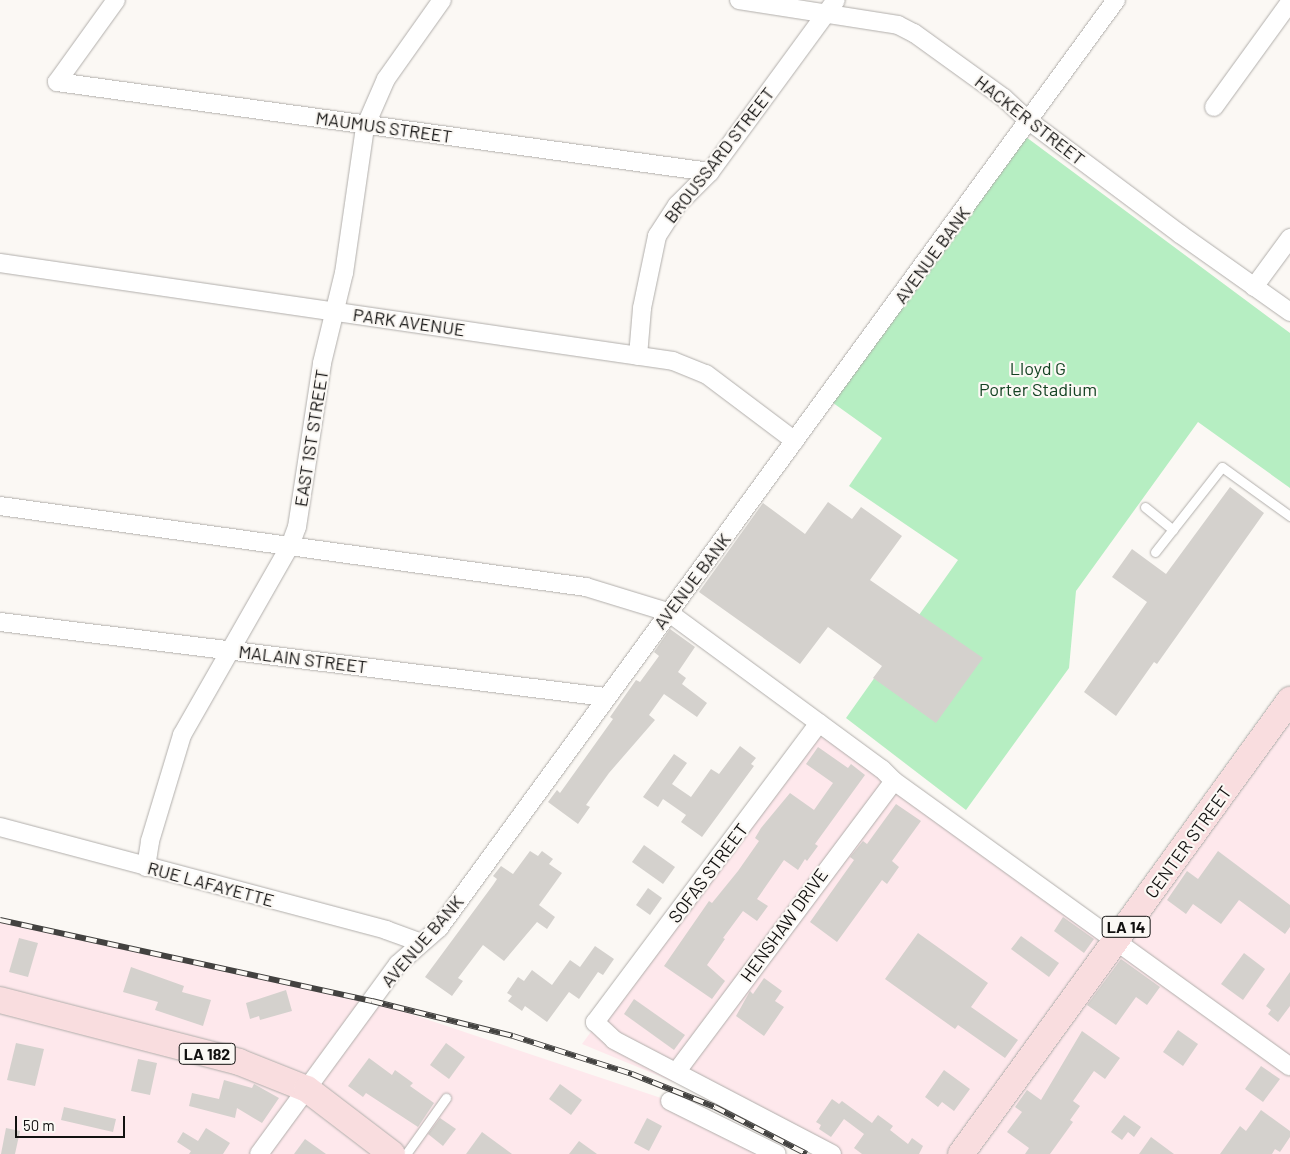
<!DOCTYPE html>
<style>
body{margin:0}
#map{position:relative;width:1290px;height:1154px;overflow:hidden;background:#fbf8f4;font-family:Barlow,sans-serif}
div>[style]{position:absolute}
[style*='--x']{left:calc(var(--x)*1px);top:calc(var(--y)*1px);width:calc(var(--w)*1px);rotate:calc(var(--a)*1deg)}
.commercial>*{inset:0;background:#fee8ec}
.green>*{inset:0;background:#b6eec2}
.building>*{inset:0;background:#d4d1cd}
.roads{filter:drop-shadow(0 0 1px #b1aeab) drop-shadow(0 0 1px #b1aeab)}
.lane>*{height:9px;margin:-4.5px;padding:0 4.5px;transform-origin:4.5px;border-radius:4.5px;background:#fff}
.street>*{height:18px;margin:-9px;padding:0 9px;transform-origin:9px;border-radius:9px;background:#fff}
.primary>*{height:26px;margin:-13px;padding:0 13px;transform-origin:13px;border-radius:13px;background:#f9dddf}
.rail>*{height:5.5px;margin-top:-2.75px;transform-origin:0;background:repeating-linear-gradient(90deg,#fbf8f4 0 11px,#434240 0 22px);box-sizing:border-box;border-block:1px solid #434240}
span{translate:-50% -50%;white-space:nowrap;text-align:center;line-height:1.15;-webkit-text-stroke:4.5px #fbf8f4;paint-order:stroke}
.shield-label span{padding:1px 4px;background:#fbf8f4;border:1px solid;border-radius:4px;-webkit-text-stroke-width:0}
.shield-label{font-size:16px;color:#121110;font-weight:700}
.street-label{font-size:18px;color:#121110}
.park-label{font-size:18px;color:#134222}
.scale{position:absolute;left:15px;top:1116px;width:110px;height:22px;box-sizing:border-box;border:2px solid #121110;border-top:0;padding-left:6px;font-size:15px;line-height:18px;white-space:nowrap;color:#121110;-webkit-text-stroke:4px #fbf8f4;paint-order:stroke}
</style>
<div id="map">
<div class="commercial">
<div style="clip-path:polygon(1290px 687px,1290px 1154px,826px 1154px,797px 1133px,582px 1044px,819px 723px,1108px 933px)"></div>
<div style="clip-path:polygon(0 920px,372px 1001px,670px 1101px,777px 1154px,0 1154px)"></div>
</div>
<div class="green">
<div style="clip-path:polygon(1026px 137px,1290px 333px,1290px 488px,1198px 422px,1076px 591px,1069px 668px,966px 810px,846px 718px,958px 560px,849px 486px,882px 438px,829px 400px)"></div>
</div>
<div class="building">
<div style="clip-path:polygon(1230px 487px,1264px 513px,1157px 664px,1154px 662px,1116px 716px,1084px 692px,1147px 602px,1112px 577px,1132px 549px,1166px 574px)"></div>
<div style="clip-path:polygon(828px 502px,852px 519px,861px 507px,902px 536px,870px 580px,983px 658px,936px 723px,873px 678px,882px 666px,828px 627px,800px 664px,699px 592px,763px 503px,805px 534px)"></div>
<div style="clip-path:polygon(670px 629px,695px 647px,678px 672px,686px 678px,682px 684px,707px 703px,697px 717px,664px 694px,649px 715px,655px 720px,609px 773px,586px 805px,590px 807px,578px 824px,548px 802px,557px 790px,560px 793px,613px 719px,610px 717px,636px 680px,640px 682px,659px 656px,654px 652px)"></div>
<div style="clip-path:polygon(740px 746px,756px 758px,751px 764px,754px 766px,702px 837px,681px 822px,686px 815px,663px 799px,658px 807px,643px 797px,674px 754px,687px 763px,672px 784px,691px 797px,711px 769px,719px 774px)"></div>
<div style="clip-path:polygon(818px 747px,848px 768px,851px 764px,865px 775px,815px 844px,818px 846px,807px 861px,805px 859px,798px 870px,784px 860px,757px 899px,768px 906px,757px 921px,743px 911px,723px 938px,725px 939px,707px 965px,725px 981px,712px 999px,664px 966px,709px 901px,712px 903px,738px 871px,759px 841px,755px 838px,761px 828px,790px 793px,814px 810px,833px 783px,806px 764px)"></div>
<div style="clip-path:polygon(896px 804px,921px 821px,892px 861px,899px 867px,887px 884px,882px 880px,837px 942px,810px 922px,854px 860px,850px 857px,863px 841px,867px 844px)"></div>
<div style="clip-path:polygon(644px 845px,675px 867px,663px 884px,632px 862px)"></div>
<div style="clip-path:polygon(530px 851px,538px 856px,542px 851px,553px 859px,549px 864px,562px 873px,539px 905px,555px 917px,547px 929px,537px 922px,504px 961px,483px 945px,458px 978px,463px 981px,452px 996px,425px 977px,493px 885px,497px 879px,493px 876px,501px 866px,513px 874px)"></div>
<div style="clip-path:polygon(1218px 851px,1290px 905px,1290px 927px,1285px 934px,1239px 900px,1221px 924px,1193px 904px,1186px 914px,1167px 900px,1187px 871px,1198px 879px)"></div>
<div style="clip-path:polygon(648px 888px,662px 898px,650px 915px,636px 905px)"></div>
<div style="clip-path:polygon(1063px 917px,1094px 939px,1084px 953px,1054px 931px)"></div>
<div style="clip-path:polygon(918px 933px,988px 983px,971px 1007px,1018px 1040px,1005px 1058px,958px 1025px,955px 1029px,885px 979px)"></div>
<div style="clip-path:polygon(1021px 936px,1059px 963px,1049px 977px,1011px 949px)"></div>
<div style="clip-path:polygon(19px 938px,38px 943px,28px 977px,9px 972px)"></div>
<div style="clip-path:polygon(595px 946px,614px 959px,603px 975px,598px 972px,579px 999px,569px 992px,547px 1022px,525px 1006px,522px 1011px,508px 1001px,512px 996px,507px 993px,518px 977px,524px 981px,532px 970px,552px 985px,570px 960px,580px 967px)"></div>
<div style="clip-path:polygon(1244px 953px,1265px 969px,1243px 1000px,1221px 984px)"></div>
<div style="clip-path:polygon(1121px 959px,1160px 987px,1147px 1005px,1136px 997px,1116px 1025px,1087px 1005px)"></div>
<div style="clip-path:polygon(131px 967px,184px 986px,182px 992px,211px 1000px,203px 1026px,155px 1010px,158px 1002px,123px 992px)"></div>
<div style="clip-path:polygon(1290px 972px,1290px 1006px,1278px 1022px,1268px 1014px,1271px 1010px,1266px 1006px)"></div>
<div style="clip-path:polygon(764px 978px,782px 991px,775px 1001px,784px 1007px,764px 1036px,736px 1016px,750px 991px,753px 994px)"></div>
<div style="clip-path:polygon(286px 990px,292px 1011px,260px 1020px,259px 1016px,250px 1019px,246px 1003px)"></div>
<div style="clip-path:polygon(634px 999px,685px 1035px,674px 1050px,624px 1014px)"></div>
<div style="clip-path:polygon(1178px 1030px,1198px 1044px,1183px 1066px,1163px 1052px)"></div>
<div style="clip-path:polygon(1082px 1031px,1120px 1058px,1105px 1079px,1094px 1071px,1073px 1101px,1080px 1106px,1070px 1120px,1073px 1122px,1050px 1154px,1025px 1154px,1029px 1148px,1007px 1132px,1022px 1112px,1015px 1107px,1027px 1090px,1041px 1100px)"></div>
<div style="clip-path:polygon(16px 1043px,44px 1049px,35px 1086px,7px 1080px)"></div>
<div style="clip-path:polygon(446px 1043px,465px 1057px,449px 1079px,430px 1065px)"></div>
<div style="clip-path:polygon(369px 1058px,392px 1075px,395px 1070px,413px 1083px,410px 1086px,434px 1103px,418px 1127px,366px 1093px,363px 1097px,348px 1086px)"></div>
<div style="clip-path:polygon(138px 1059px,157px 1063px,150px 1095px,131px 1091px)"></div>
<div style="clip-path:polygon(1261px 1066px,1280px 1079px,1263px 1102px,1245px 1089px)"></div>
<div style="clip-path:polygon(944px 1070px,970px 1089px,954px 1111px,942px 1102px,938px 1107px,925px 1097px)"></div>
<div style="clip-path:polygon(224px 1080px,252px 1088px,254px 1084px,279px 1098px,262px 1123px,237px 1108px,235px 1118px,189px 1106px,192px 1093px,219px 1099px)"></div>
<div style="clip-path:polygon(560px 1084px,582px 1100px,571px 1115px,549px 1099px)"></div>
<div style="clip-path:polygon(832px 1099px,839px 1104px,842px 1101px,872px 1123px,878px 1115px,893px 1126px,890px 1130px,908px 1144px,912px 1138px,923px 1146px,919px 1154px,862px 1154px,854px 1148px,864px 1134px,844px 1119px,831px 1137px,819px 1129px,821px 1125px,816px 1122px)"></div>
<div style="clip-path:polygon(64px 1107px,116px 1119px,113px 1132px,61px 1120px)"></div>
<div style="clip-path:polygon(1261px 1110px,1290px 1131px,1290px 1137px,1280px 1152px,1275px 1149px,1272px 1154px,1220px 1154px,1240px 1126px,1246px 1131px)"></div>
<div style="clip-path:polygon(1124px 1115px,1141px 1127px,1134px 1137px,1128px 1132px,1122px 1140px,1111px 1132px)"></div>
<div style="clip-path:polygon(440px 1118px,456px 1129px,443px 1146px,428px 1134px)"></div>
<div style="clip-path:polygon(647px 1118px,662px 1126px,649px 1151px,634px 1143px)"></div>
<div style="clip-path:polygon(6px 1128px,20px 1131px,15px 1154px,1px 1154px)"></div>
<div style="clip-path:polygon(206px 1128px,230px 1143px,223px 1154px,189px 1154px,191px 1151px,177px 1142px,183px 1132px,198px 1141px)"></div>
<div style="clip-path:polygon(482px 1132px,512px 1154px,466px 1154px)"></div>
<div style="clip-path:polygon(1151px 1137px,1174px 1154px,1139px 1154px)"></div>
<div style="clip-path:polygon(305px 1139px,326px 1154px,294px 1154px)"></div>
<div style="clip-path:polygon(579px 1141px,597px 1154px,569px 1154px)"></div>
</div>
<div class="roads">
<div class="lane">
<div style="--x:1145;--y:507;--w:36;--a:39"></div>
<div style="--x:1155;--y:552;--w:108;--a:-51.8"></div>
<div style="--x:1222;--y:467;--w:84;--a:35.8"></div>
<div style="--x:406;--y:1154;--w:69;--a:-54.5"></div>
</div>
<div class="street">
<div style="--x:116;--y:0;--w:101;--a:125.7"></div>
<div style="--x:57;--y:82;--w:659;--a:7.85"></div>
<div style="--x:739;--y:0;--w:161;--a:8.9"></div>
<div style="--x:898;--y:25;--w:18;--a:27"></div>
<div style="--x:914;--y:33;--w:111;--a:35.8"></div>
<div style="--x:1004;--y:98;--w:34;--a:43"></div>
<div style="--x:1029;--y:121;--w:189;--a:36.8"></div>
<div style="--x:1180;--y:234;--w:135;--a:35.3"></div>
<div style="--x:1214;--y:107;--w:130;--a:-54.1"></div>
<div style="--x:0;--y:263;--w:680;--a:8.28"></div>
<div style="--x:673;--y:361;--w:35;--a:22"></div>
<div style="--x:706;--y:374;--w:111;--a:37"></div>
<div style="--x:1254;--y:287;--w:61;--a:-53.7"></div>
<div style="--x:638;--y:356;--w:48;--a:-85.2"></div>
<div style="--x:642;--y:308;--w:74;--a:-78.2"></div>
<div style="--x:657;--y:236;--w:37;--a:-57"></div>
<div style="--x:677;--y:205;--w:47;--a:-45"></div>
<div style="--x:710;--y:172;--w:213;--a:-53.8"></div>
<div style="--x:0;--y:506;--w:592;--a:7.87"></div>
<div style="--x:586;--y:587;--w:86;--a:17"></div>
<div style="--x:668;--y:612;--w:265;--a:36.3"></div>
<div style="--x:882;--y:769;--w:17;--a:45"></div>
<div style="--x:894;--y:781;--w:488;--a:35.8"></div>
<div style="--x:0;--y:622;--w:611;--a:7.06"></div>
<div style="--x:819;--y:723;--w:374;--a:126.8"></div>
<div style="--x:595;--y:1022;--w:26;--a:43"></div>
<div style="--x:614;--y:1040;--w:246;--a:27.6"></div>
<div style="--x:0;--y:827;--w:400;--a:14.9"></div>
<div style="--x:386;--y:930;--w:37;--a:20"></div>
<div style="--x:146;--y:867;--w:26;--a:-81"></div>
<div style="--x:150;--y:841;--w:111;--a:-73.2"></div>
<div style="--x:182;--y:735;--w:218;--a:-60.3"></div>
<div style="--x:290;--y:546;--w:20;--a:-70"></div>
<div style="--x:297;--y:527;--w:166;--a:-81.3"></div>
<div style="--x:322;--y:363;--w:93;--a:-76.3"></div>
<div style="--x:344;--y:273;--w:148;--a:-81.8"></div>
<div style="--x:365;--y:127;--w:52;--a:-66.4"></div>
<div style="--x:386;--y:79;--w:97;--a:-54.7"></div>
<div style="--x:677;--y:1071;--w:362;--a:-53.2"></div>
<div style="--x:670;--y:1101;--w:119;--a:26.4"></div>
<div style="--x:259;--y:1154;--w:235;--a:-53.8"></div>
<div style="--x:398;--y:964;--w:55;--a:-41.3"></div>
<div style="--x:439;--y:928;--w:1149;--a:-53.89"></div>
</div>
<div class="primary">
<div style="--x:0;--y:1000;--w:247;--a:14.5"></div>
<div style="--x:239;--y:1062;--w:73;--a:21.7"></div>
<div style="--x:307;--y:1089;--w:107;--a:37.4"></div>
<div style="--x:961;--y:1154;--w:561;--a:-54.07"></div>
</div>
</div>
<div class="rail">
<div style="--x:0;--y:920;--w:381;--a:12.3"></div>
<div style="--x:372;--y:1001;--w:145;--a:13.9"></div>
<div style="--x:513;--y:1036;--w:125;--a:17.7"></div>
<div style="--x:632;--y:1074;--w:89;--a:21.7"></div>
<div style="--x:715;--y:1107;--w:103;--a:27.1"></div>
</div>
<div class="shield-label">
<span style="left:1126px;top:927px">LA 14</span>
<span style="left:207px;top:1054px">LA 182</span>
</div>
<div class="street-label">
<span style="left:1030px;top:120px;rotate:38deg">HACKER STREET</span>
<span style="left:384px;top:127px;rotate:8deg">MAUMUS STREET</span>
<span style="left:719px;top:155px;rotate:-52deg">BROUSSARD STREET</span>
<span style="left:932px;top:255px;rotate:-54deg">AVENUE BANK</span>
<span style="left:409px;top:322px;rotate:8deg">PARK AVENUE</span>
<span style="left:311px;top:438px;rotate:-81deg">EAST 1ST STREET</span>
<span style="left:692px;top:581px;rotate:-53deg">AVENUE BANK</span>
<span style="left:303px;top:659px;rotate:7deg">MALAIN STREET</span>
<span style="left:1188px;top:842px;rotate:-54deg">CENTER STREET</span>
<span style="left:708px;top:873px;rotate:-53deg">SOFAS STREET</span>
<span style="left:211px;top:884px;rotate:15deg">RUE LAFAYETTE</span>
<span style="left:784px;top:925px;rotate:-54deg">HENSHAW DRIVE</span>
<span style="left:422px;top:941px;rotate:-49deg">AVENUE BANK</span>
</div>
<div class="park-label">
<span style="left:1038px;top:379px">Lloyd G<br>Porter Stadium</span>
</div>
<div class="scale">50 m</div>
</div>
